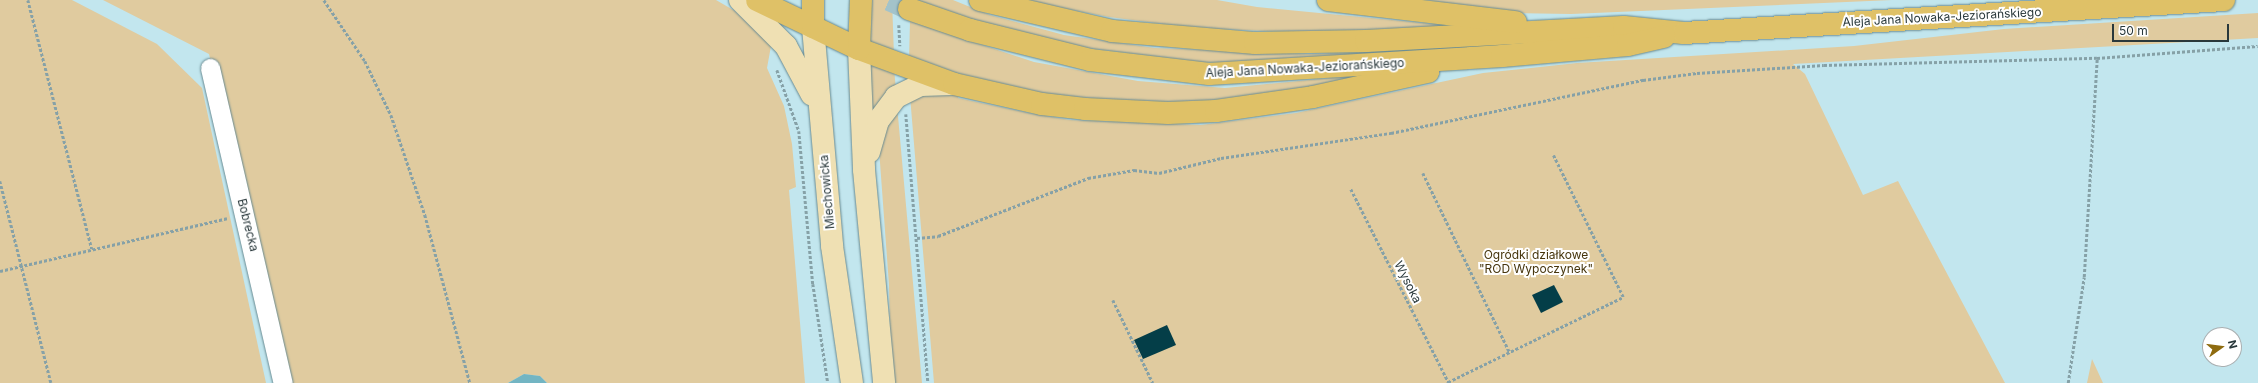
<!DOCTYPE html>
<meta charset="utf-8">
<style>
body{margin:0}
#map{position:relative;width:2258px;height:383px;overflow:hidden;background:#c2e6ee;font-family:Inter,sans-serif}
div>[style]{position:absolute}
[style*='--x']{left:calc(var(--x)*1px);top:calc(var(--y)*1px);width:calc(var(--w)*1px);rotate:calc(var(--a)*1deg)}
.green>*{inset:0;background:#e0cb9f}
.water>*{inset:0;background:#73b5c3}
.building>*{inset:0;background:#043e48}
.primary-tunnel>*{height:22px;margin-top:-11px;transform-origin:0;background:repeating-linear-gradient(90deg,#a3c3ca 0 22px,transparent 0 33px)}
.path>*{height:2.5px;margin-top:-1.25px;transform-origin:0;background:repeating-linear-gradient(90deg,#86a1a7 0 3px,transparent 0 5px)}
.roads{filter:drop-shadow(0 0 1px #688a91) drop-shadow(0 0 1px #688a91)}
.minor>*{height:19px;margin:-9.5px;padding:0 9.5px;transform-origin:9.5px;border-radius:9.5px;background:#fff}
.secondary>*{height:22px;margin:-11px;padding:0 11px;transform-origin:11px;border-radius:11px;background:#efe0b3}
.primary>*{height:22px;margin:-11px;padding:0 11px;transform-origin:11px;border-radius:11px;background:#dfc167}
span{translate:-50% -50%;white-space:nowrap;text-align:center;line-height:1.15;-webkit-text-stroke:4px #fff;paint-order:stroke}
.street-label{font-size:12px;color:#29383b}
.park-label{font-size:12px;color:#46350d}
.north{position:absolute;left:2202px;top:327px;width:40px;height:40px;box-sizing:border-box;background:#fff;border:1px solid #a9afb1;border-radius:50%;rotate:76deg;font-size:11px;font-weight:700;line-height:16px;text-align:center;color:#29383b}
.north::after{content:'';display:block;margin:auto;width:14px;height:18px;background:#8e6b0f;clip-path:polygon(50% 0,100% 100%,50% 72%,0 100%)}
.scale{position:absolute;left:2112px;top:24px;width:117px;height:18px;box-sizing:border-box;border:2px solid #29383b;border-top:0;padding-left:5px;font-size:12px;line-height:14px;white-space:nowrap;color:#29383b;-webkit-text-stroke:3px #fff;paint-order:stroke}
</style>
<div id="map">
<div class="green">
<div style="clip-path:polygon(0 0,72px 0,157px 44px,202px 88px,266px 383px,0 383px)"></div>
<div style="clip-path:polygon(103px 0,716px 0,735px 11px,771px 46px,767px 68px,784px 106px,792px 144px,796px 187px,789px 190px,805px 383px,547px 383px,540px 376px,524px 374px,508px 383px,288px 383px,209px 54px)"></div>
<div style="clip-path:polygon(869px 0,892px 0,894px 56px,869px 44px)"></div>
<div style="clip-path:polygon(913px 0,953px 0,990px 15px,1064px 35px,1155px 48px,1308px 54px,1484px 48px,1265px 65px,1199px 62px,1087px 48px,976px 21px)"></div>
<div style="clip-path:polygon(1020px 0,1217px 0,1257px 7px,1465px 27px,1465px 30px,1291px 32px,1194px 28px,1109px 17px)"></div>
<div style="clip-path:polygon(1423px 0,1892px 0,1571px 14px,1516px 13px)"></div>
<div style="clip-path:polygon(2258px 13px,2258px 38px,1793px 64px,1805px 74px,1863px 195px,1898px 181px,2005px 383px,934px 383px,910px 96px,916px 92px,959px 95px,958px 98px,1029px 113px,1070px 120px,1201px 125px,1296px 113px,1483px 73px,1577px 63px,1854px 46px,2004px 29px)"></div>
<div style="clip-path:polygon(910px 21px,1034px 62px,1138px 81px,1225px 88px,1362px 75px,1257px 99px,1118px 105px,991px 85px,909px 61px)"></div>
<div style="clip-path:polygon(870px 62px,894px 69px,896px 90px,872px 117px)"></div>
<div style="clip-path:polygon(897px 105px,922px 383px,891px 383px,889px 285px,879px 149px,881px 136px)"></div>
<div style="clip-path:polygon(2092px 359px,2103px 383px,2087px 383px)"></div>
</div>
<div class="water">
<div style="clip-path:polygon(524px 374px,540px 376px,547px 383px,508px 383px)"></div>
</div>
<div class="building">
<div style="clip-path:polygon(1554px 285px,1563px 302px,1541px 313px,1532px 295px)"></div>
<div style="clip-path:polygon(1167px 325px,1176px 345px,1143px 359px,1134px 340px)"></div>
</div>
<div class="primary-tunnel">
<div style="--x:889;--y:0;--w:22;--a:24"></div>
</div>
<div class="path">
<div style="--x:28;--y:0;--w:257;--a:75.6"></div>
<div style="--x:324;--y:0;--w:73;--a:56.1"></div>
<div style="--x:365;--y:61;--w:60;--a:64.3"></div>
<div style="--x:391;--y:115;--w:106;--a:71.2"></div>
<div style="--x:425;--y:215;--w:174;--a:75"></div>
<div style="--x:899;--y:25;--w:21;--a:87"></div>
<div style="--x:777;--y:70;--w:65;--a:70.2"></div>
<div style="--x:799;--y:131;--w:154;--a:84.8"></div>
<div style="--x:813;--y:284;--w:100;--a:81.4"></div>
<div style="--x:906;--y:114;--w:270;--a:85.3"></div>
<div style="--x:1423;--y:173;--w:200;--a:64.2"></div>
<div style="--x:0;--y:181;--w:208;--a:75.8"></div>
<div style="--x:1351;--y:189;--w:217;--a:63.2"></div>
<div style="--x:917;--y:238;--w:21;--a:-5"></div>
<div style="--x:938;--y:236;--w:161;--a:-21.1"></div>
<div style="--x:1088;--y:178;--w:47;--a:-9.9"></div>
<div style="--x:1134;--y:170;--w:25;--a:7"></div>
<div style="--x:1159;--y:173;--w:64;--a:-13.6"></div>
<div style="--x:1221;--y:158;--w:172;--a:-8.4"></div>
<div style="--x:1391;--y:133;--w:258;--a:-11.9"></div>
<div style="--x:1643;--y:80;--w:54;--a:-7.4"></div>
<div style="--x:1697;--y:73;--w:127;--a:-3.6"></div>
<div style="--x:1824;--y:65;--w:273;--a:-1.5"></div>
<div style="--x:2097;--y:58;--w:161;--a:-4.3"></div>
<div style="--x:0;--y:271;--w:233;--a:-13.1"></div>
<div style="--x:1113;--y:300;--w:92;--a:64.3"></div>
<div style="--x:1448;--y:382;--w:195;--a:-25.9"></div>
<div style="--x:1623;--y:297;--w:158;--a:-116.2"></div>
<div style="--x:2068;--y:383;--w:107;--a:-81.4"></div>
<div style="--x:2084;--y:277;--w:219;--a:-86.6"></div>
</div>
<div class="roads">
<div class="minor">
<div style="--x:210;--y:68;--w:323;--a:77"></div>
</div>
<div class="secondary">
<div style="--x:740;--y:0;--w:65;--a:45"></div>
<div style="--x:786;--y:46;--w:55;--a:62"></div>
<div style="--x:813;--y:27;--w:220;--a:85"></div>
<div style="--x:832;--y:246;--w:138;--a:81.7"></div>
<div style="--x:859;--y:49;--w:121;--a:87.6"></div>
<div style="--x:864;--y:170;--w:214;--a:84.6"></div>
<div style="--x:869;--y:152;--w:32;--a:-74"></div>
<div style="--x:878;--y:121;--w:30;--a:-53"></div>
<div style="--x:896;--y:97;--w:28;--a:-26"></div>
<div style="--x:921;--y:85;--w:31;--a:-2"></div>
</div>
<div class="primary">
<div style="--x:757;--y:0;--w:113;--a:25.7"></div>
<div style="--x:859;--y:49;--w:101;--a:20.2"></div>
<div style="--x:954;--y:84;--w:90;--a:12.8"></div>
<div style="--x:1042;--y:104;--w:43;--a:6.6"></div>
<div style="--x:1085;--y:109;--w:83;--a:2.8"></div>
<div style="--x:1168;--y:113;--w:48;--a:-2.4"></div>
<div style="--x:1216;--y:111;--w:98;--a:-8.2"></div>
<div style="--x:1313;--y:97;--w:118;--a:-12.3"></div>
<div style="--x:813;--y:0;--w:27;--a:90"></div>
<div style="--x:980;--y:0;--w:136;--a:13.2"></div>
<div style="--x:1112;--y:31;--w:144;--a:4.8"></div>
<div style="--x:1255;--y:43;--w:111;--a:-1"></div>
<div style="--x:1366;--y:41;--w:258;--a:-3.1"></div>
<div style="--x:1624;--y:27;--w:60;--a:5.7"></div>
<div style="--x:1684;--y:33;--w:541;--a:-3.5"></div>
<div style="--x:1328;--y:0;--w:189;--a:6.7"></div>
<div style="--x:909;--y:9;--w:65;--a:19"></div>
<div style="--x:970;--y:30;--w:124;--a:14"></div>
<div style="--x:1090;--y:60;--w:120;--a:6.7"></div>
<div style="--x:1209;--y:74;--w:294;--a:-3.5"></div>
<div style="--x:1502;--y:56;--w:126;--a:-5"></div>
<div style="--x:1628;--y:45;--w:37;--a:-13"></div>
<div style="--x:859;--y:49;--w:49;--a:-87.7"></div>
</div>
</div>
<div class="street-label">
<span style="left:1942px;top:17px;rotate:-3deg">Aleja Jana Nowaka-Jeziorańskiego</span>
<span style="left:1305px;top:68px;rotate:-3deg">Aleja Jana Nowaka-Jeziorańskiego</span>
<span style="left:827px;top:192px;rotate:-95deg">Miechowicka</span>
<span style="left:248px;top:225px;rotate:76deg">Bobrecka</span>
<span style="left:1408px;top:282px;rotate:63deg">Wysoka</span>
</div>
<div class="park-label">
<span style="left:1536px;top:262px">Ogródki działkowe<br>"ROD Wypoczynek"</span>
</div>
<div class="north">N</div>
<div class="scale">50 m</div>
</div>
